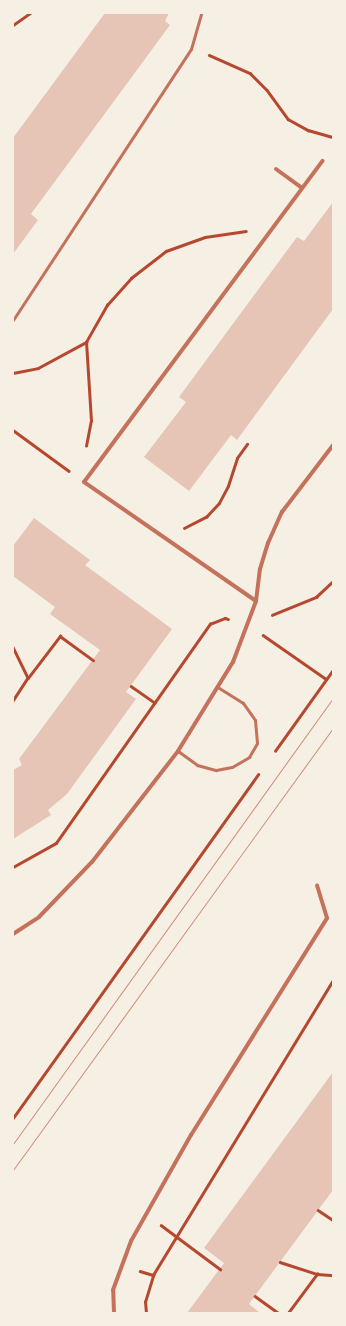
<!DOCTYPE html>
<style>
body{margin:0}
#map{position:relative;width:346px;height:1326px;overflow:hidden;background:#f6efe4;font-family:"Alegreya Sans",sans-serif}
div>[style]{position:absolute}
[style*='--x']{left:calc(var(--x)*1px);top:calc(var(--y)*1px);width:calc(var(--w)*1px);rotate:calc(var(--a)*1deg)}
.building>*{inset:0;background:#e6c5b7}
.path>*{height:2.5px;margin:-1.25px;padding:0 1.25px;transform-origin:1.25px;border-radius:1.25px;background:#b5482f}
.service>*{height:3px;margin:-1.5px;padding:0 1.5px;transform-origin:1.5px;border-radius:1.5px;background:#c5725c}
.minor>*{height:4px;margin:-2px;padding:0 2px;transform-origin:2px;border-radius:2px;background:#c5725c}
.tram>*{height:1px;margin:-0.5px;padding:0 0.5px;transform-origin:0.5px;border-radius:0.5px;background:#cf8b77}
span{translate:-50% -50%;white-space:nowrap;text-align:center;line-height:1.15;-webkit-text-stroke:4px #f6efe4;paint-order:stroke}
.frame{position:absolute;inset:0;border:14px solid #f6efe4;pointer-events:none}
</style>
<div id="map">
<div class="building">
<div style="clip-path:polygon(105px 13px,169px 13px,165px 21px,170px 25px,31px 214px,38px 220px,13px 254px,13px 138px)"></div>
<div style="clip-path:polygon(333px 202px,333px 309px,237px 440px,231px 435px,189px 491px,144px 457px,186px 402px,179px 397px,297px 237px,304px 241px)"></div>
<div style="clip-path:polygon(34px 518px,90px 560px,85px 565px,172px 629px,126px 692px,136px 699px,67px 794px,48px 810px,51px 815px,13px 839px,13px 770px,22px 765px,19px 759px,100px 650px,50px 614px,55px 607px,13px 576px,13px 546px)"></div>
<div style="clip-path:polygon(333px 1072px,333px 1190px,249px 1304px,260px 1313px,187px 1313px,224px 1263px,204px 1248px)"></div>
</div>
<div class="path">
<div style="--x:13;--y:25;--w:21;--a:-35"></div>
<div style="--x:209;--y:55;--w:45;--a:23.7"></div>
<div style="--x:250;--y:73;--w:24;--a:45"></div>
<div style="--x:267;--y:90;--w:36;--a:54"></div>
<div style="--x:288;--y:119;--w:23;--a:29"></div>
<div style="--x:308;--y:130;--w:26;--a:16"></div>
<div style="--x:13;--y:373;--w:25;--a:-11"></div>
<div style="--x:38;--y:368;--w:55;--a:-28.4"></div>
<div style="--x:13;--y:430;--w:69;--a:36.2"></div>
<div style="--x:86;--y:446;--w:25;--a:-79"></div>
<div style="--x:91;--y:421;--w:79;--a:-93.6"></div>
<div style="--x:86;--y:342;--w:43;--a:-60.4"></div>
<div style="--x:107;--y:305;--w:36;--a:-48"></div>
<div style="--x:131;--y:278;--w:44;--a:-37.6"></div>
<div style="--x:166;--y:251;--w:41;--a:-19.7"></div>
<div style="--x:205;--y:237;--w:41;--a:-8.3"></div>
<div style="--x:184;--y:528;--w:25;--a:-27"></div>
<div style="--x:206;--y:517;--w:19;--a:-47"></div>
<div style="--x:219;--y:503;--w:19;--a:-62"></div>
<div style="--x:228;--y:486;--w:29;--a:-72"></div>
<div style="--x:237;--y:458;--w:17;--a:-54"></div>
<div style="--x:272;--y:615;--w:48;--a:-22.2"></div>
<div style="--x:316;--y:597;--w:23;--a:-43"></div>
<div style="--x:263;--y:635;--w:77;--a:34.9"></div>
<div style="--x:13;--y:647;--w:34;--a:64"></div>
<div style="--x:28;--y:678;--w:27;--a:123"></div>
<div style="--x:28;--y:678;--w:53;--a:-52.7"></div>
<div style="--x:60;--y:636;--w:41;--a:36"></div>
<div style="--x:131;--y:686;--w:29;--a:35"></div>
<div style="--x:275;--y:751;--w:100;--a:-54.4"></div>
<div style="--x:13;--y:867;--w:49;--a:-29.2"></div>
<div style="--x:56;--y:843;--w:268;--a:-54.9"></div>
<div style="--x:210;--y:624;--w:16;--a:-22"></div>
<div style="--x:225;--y:618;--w:3;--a:18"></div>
<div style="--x:13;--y:1118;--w:422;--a:-54.5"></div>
<div style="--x:318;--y:1210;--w:18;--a:34"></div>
<div style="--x:161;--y:1225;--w:74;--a:36.7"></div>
<div style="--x:280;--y:1262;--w:39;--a:18"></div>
<div style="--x:317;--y:1274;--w:16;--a:4"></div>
<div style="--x:140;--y:1271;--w:14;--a:17"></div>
<div style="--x:255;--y:1296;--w:29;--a:36"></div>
<div style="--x:146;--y:1313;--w:11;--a:-95"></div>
<div style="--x:145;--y:1302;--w:28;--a:-73"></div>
<div style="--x:153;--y:1275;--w:346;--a:-58.6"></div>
<div style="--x:288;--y:1313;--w:49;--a:-53.4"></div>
</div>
<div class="service">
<div style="--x:13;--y:320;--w:324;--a:-56.7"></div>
<div style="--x:191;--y:49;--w:37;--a:-74"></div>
<div style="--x:178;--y:751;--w:24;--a:36"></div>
<div style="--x:197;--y:765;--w:20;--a:15"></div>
<div style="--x:216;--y:770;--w:16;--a:-11"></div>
<div style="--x:232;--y:767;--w:20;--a:-30"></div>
<div style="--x:249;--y:757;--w:16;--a:-60"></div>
<div style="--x:257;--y:743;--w:23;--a:-95"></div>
<div style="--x:255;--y:720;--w:21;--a:-125"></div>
<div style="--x:243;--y:703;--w:31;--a:-148"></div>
</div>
<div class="minor">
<div style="--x:276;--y:169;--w:32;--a:36"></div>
<div style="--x:256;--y:601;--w:209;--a:-145.3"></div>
<div style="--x:84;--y:482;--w:400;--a:-53.4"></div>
<div style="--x:13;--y:934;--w:31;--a:-33"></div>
<div style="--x:39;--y:917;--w:76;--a:-46.1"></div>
<div style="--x:92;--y:862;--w:140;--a:-52.2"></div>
<div style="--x:178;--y:751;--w:105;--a:-58.3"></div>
<div style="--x:233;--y:662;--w:65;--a:-69.3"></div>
<div style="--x:256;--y:601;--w:32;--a:-83"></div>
<div style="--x:260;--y:569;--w:27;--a:-73"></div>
<div style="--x:268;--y:543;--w:34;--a:-66"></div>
<div style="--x:282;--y:512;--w:84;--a:-52.7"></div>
<div style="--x:114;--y:1313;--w:23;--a:-92"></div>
<div style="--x:113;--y:1290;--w:52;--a:-69.8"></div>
<div style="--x:131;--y:1241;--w:122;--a:-60.5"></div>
<div style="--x:191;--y:1135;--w:256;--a:-57.9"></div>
<div style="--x:327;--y:918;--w:34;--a:-107"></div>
</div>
<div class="tram">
<div style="--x:13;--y:1144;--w:549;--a:-54.34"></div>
<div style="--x:13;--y:1170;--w:546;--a:-54.1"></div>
</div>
<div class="frame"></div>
</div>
